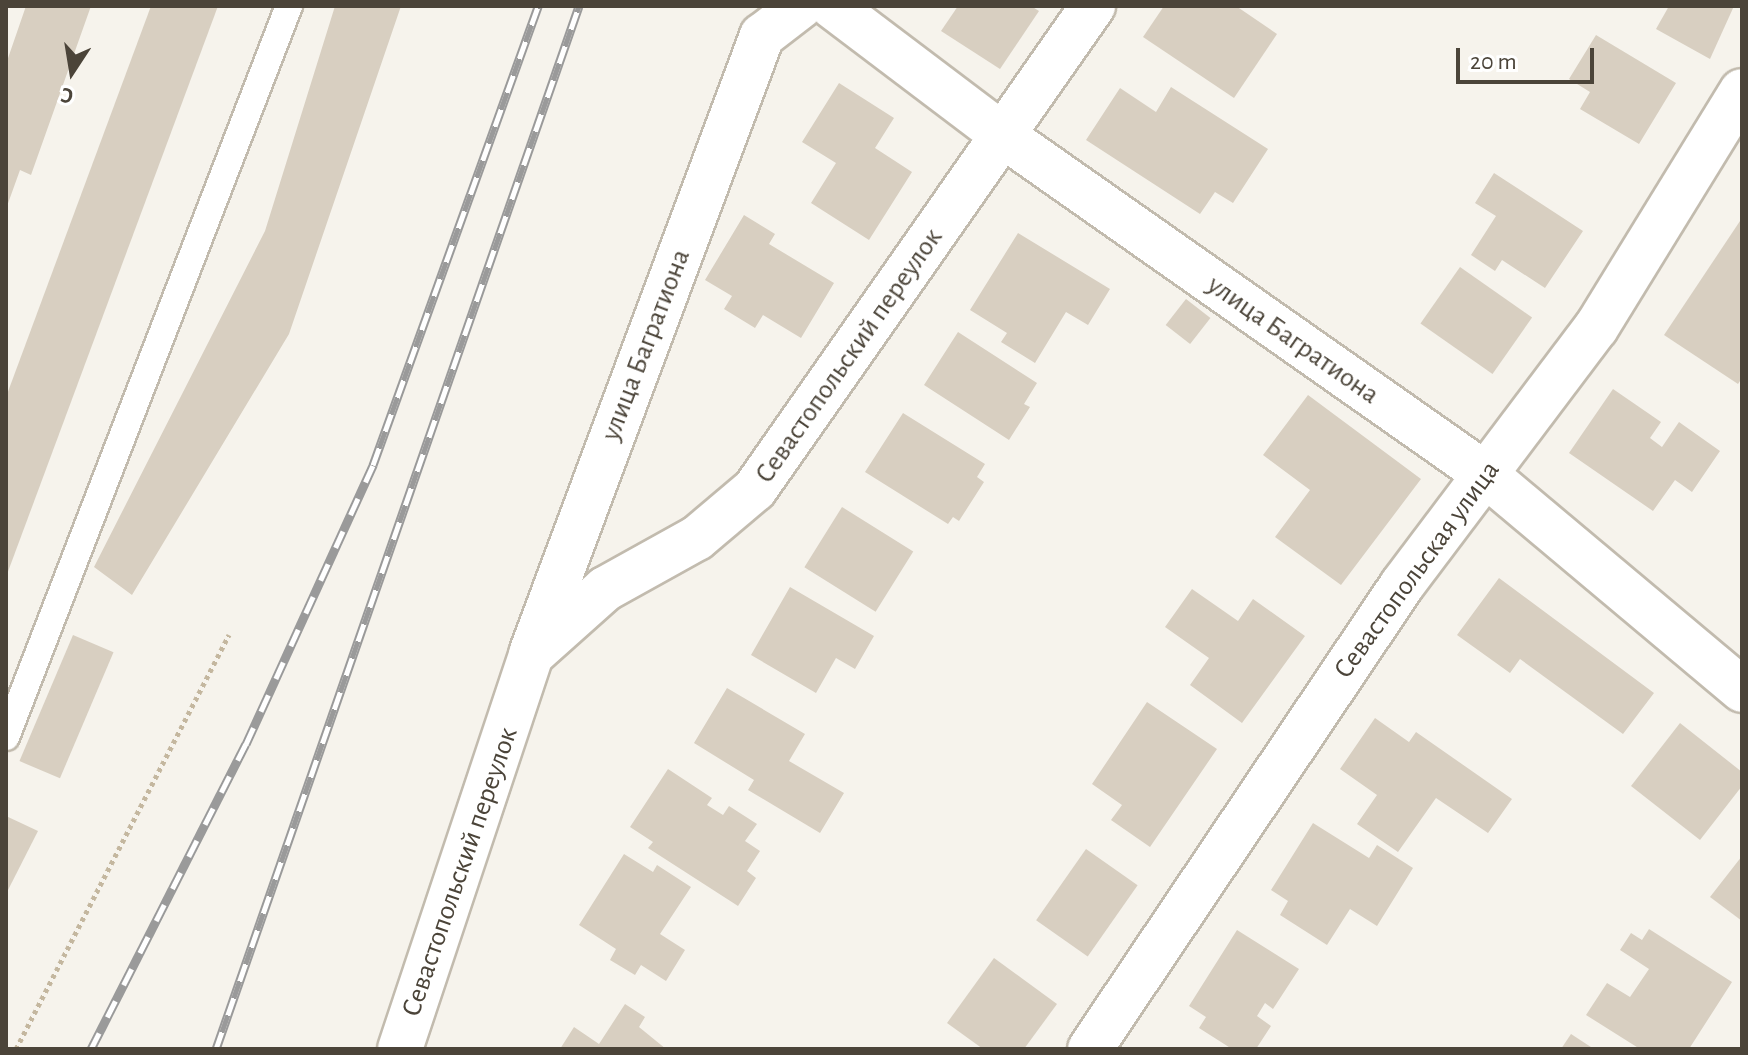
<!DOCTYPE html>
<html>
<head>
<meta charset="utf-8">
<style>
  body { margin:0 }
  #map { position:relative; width:1748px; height:1055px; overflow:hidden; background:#f6f3ec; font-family:"Alegreya Sans",sans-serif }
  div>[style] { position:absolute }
  .building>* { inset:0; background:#d8cfc1; transform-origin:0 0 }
  .path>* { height:5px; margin-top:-2.5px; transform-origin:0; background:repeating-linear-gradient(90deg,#c4b79f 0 4px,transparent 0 8px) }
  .roads { filter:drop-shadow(2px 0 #c2bbae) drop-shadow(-2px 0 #c2bbae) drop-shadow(0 2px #c2bbae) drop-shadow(0 -2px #c2bbae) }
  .lane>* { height:26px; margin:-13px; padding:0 13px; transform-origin:13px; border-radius:13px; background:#fff }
  .street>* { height:44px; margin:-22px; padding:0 22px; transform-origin:22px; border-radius:22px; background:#fff }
  .rail>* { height:9px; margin-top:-4.5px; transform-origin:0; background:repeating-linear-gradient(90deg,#fff 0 18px,#9a9a9a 0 36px); box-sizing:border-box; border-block:2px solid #9a9a9a }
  span { translate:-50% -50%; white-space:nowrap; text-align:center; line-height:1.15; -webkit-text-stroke:6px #fff; paint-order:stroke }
  .street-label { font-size:28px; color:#4b4439 }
  .frame { position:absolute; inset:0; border:8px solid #4b4439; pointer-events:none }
  .north { position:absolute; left:32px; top:32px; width:80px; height:80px; -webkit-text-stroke:6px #fff; paint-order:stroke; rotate:192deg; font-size:22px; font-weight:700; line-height:32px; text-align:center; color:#4b4439 }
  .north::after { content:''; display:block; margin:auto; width:28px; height:36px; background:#4b4439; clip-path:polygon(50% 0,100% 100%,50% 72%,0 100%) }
  .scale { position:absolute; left:1456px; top:48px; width:138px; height:36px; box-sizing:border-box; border:4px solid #4b4439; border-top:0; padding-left:10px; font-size:24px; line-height:28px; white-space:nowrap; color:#4b4439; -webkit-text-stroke:6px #fff; paint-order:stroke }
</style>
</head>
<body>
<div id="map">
  <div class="building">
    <div style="clip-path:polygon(26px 6px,91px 6px,31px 175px,20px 170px,6px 209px,6px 64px)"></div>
    <div style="clip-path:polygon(151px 6px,218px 6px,6px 577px,6px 397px)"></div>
    <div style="clip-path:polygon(335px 6px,401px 6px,289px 334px,132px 595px,94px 567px,265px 231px)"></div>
    <div style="clip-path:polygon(958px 6px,1031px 6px,1039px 11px,1000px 69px,941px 31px)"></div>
    <div style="clip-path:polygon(1164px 6px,1236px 6px,1277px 34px,1234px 98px,1143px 37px)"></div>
    <div style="clip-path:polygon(1669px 6px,1734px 6px,1710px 59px,1656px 29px)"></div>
    <div style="clip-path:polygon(1596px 35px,1676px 83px,1639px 144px,1580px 109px,1590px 92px,1569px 79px)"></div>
    <div style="clip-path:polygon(839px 83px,894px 118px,875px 148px,912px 172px,869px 240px,811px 203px,836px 163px,802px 142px)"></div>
    <div style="clip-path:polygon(1171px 87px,1268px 149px,1233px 203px,1215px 192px,1200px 214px,1086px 140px,1120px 88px,1156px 112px)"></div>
    <div style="clip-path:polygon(1494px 173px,1583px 231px,1545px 288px,1502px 260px,1495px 271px,1471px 255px,1496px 216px,1475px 203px)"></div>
    <div style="clip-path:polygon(744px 215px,775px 234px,769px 244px,834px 283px,801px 338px,763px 315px,755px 328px,724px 309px,732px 296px,705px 280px)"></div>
    <div style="clip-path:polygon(1742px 218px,1742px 378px,1738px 384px,1664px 335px)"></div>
    <div style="clip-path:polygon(1018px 233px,1110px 289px,1088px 325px,1066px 312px,1035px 363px,1001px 342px,1007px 333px,970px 310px)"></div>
    <div style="left:1460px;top:267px;width:88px;height:69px;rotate:35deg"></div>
    <div style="left:1186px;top:299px;width:31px;height:33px;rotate:38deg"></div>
    <div style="clip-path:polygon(958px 332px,1037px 383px,1024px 404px,1030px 407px,1009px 440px,924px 385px)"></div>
    <div style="clip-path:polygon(1613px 389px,1661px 422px,1650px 438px,1662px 447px,1679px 422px,1720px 451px,1692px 492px,1675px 480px,1653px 511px,1569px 453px)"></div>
    <div style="clip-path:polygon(1308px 395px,1421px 479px,1341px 585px,1275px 537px,1310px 490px,1263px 455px)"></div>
    <div style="clip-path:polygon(903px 413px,985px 464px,977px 477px,984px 482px,959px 521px,953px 517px,948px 524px,865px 472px)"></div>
    <div style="left:842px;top:507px;width:84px;height:71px;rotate:32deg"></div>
    <div style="clip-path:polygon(1499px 578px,1654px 693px,1623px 734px,1520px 659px,1510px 673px,1457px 635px)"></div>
    <div style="clip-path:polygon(790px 587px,874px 636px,855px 669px,836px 658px,816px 693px,751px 655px)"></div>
    <div style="clip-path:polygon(1192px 589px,1238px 621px,1253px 599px,1305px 636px,1242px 723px,1190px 685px,1209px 658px,1165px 627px)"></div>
    <div style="left:73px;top:635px;width:44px;height:137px;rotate:23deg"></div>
    <div style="clip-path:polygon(727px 688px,805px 734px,789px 761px,844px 793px,820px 833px,748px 790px,754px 780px,694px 743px)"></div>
    <div style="clip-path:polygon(1147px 702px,1217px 749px,1150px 847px,1111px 820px,1122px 805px,1092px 784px)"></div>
    <div style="clip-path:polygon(1375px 718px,1409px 742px,1416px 732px,1512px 799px,1488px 833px,1436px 798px,1398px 852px,1357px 824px,1377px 795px,1340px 769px)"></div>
    <div style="clip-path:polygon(1680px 723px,1742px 772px,1742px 786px,1700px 840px,1631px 786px)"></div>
    <div style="clip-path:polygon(668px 769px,712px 798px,707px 805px,723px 815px,729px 806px,757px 824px,745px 841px,760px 851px,747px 871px,756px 878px,738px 906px,648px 848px,653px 842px,630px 827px)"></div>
    <div style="clip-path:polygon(6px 816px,38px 831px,6px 894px)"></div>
    <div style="clip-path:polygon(1313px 823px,1369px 858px,1377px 845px,1413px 868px,1377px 926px,1350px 909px,1327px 945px,1280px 915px,1288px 901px,1271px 890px)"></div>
    <div style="left:1086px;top:849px;width:63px;height:87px;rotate:35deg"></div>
    <div style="clip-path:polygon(624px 854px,653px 872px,657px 865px,691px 887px,660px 934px,685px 950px,666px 981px,641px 965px,635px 975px,610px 960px,616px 949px,579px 925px)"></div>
    <div style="clip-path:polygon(1742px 856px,1742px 921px,1710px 897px)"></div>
    <div style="clip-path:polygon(1649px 929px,1732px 982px,1689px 1049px,1640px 1049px,1586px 1015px,1607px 983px,1630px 997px,1649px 969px,1620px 950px,1631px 933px,1642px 940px)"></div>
    <div style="clip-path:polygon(1237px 930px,1299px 969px,1273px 1009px,1265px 1003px,1257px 1016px,1271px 1026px,1256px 1049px,1232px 1049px,1199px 1028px,1206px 1017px,1189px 1006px)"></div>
    <div style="clip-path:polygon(994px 958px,1057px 1004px,1024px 1049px,983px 1049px,947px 1023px)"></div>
    <div style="clip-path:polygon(625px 1004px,645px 1017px,639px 1027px,666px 1049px,560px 1049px,574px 1027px,599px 1044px)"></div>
    <div style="clip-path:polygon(1571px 1034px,1594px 1049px,1561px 1049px)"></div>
  </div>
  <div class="path">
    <div style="left:16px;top:1049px;width:466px;rotate:-62.8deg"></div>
  </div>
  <div class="roads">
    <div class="lane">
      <div style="left:6px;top:737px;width:784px;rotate:-68.84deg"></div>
    </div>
    <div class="street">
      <div style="left:832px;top:6px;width:217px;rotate:37.1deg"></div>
      <div style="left:1005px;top:137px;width:586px;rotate:35.07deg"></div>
      <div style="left:1485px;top:474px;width:336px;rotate:40deg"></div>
      <div style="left:532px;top:651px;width:657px;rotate:-69.5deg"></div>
      <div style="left:762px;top:36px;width:49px;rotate:-37.6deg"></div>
      <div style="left:400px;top:1049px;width:415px;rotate:-71.6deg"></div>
      <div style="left:531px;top:655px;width:99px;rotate:-41.7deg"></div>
      <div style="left:605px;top:589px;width:105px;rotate:-29deg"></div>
      <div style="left:697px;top:538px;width:76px;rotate:-40.2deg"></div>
      <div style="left:755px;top:489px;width:590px;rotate:-55.02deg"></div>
      <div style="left:1090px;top:1049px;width:559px;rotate:-56.08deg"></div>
      <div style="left:1402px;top:585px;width:322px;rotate:-53deg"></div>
      <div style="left:1596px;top:328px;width:278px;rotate:-58.4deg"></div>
    </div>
  </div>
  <div class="rail">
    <div style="left:91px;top:1049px;width:342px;rotate:-63.1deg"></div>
    <div style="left:246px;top:744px;width:307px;rotate:-65.5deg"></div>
    <div style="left:373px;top:465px;width:488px;rotate:-70.2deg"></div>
    <div style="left:216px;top:1049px;width:1104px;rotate:-70.81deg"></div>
  </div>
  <div class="street-label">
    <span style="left:1293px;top:340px;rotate:35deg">улица Багратиона</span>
    <span style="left:646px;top:345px;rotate:-69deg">улица Багратиона</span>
    <span style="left:849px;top:356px;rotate:-55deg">Севастопольский переулок</span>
    <span style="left:1417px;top:570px;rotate:-54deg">Севастопольская улица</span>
    <span style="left:460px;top:872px;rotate:-71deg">Севастопольский переулок</span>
  </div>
  <div class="frame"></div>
  <div class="north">С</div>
  <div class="scale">20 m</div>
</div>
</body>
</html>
